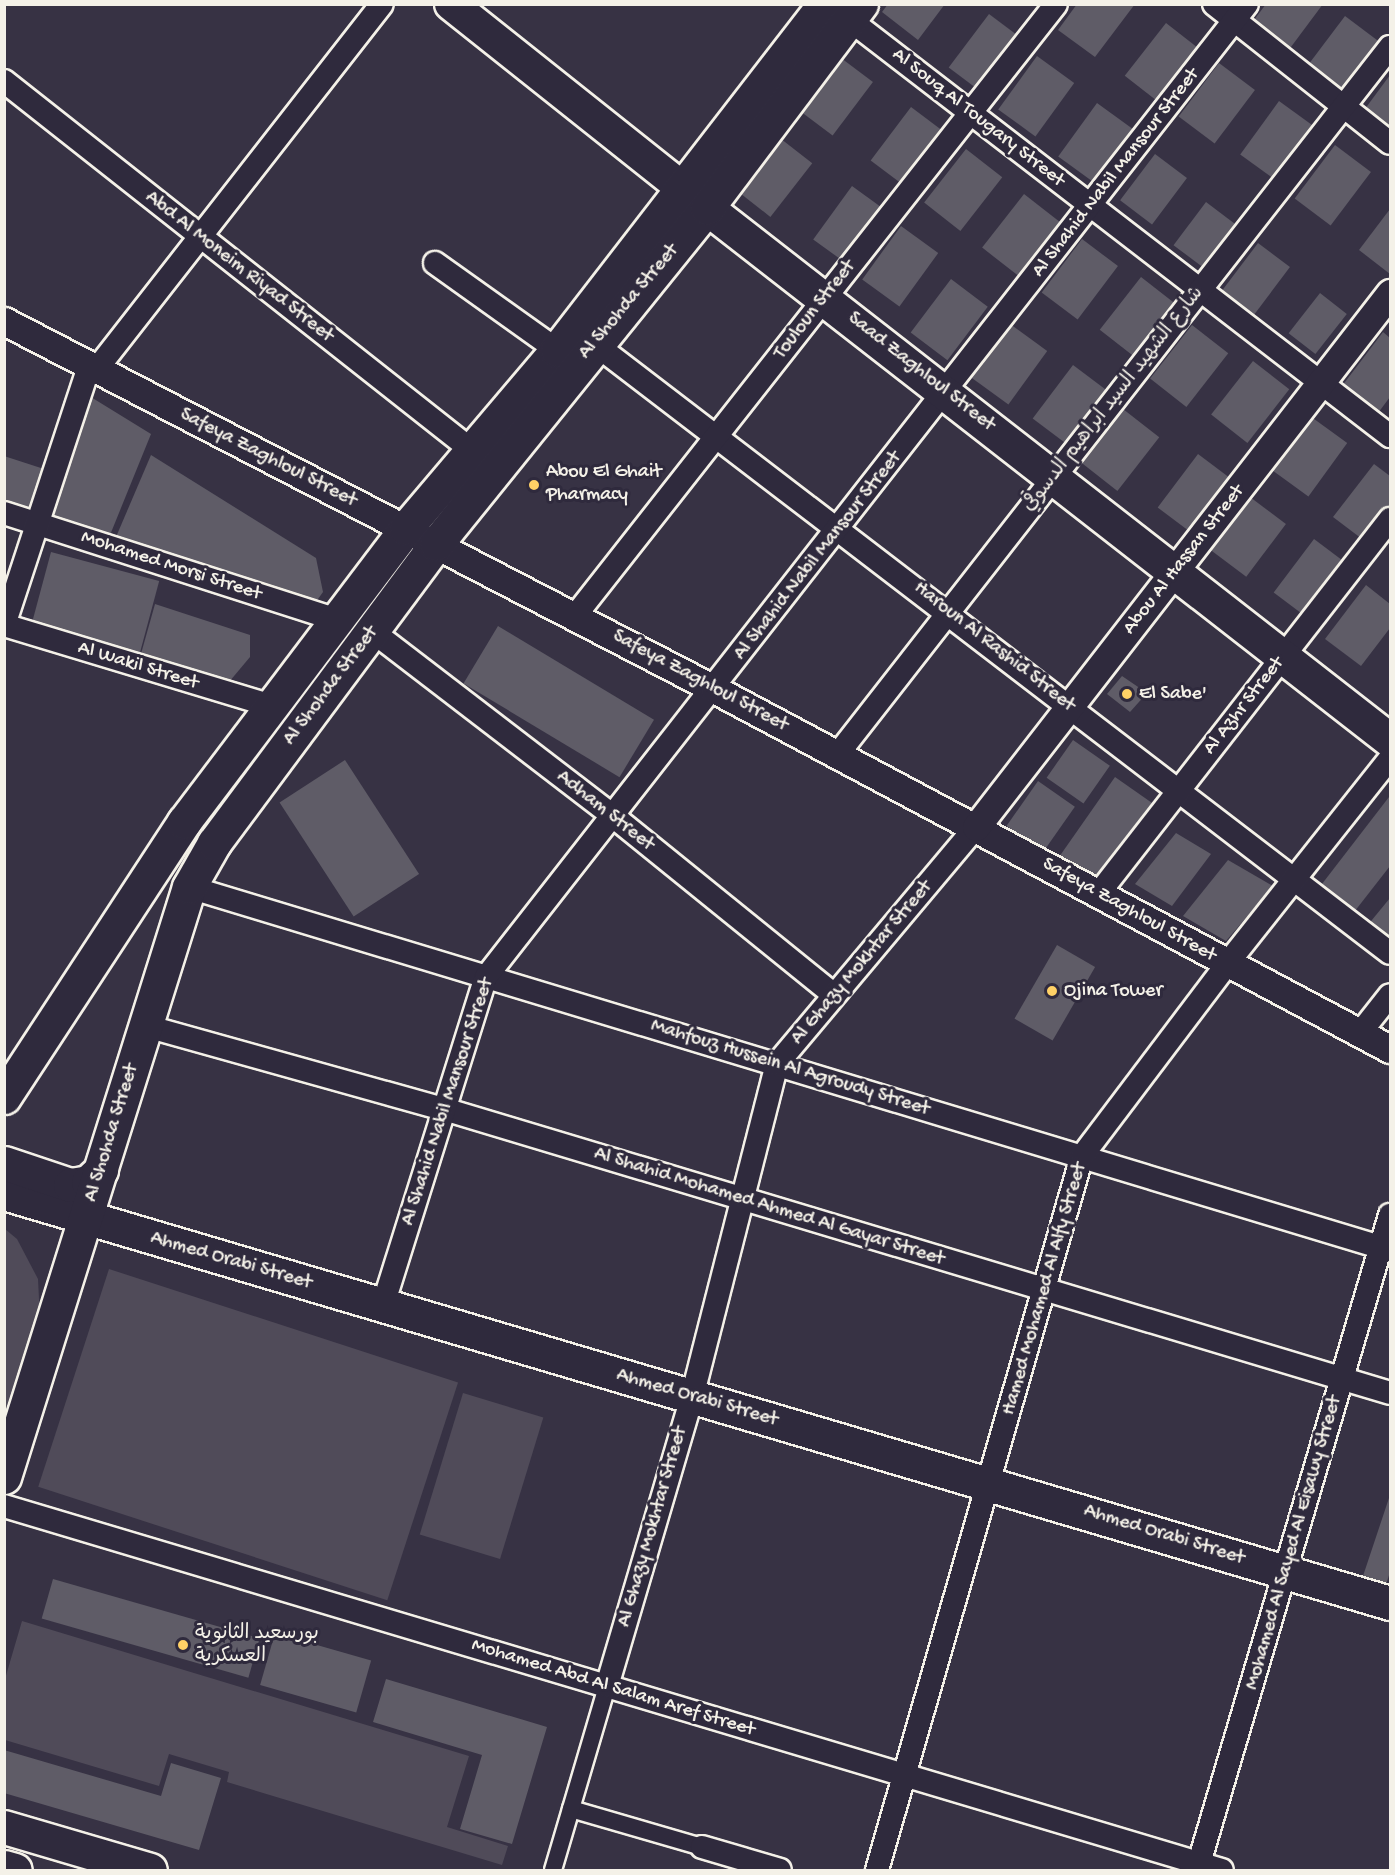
<!DOCTYPE html>
<html>
<head>
<meta charset="utf-8">
<style>
  body { margin:0 }
  #map { position:relative; width:1395px; height:1875px; overflow:hidden; background:#373244; font-family:"Gochi Hand","Playpen Sans Arabic",sans-serif }
  div>[style] { position:absolute }
  .green>* { inset:0; background:#504b59; transform-origin:0 0 }
  .building>* { inset:0; background:#5f5c67; transform-origin:0 0 }
  .roads { filter:drop-shadow(2px 0 #f4f1e8) drop-shadow(-2px 0 #f4f1e8) drop-shadow(0 2px #f4f1e8) drop-shadow(0 -2px #f4f1e8) }
  .pedestrian>* { height:16px; margin:-8px; padding:0 8px; transform-origin:8px; border-radius:8px; background:#2f2a3d }
  .minor>* { height:22px; margin:-11px; padding:0 11px; transform-origin:11px; border-radius:11px; background:#2f2a3d }
  .tertiary>* { height:27px; margin:-13.5px; padding:0 13.5px; transform-origin:13.5px; border-radius:13.5px; background:#2f2a3d }
  .secondary>* { height:32px; margin:-16px; padding:0 16px; transform-origin:16px; border-radius:16px; background:#2f2a3d }
  .primary>* { height:33px; margin:-16.5px; padding:0 16.5px; transform-origin:16.5px; border-radius:16.5px; background:#2f2a3d }
  .trunk>* { height:33px; margin:-16.5px; padding:0 16.5px; transform-origin:16.5px; border-radius:16.5px; background:#2f2a3d }
  .dots>* { width:16px; height:16px; translate:-50% -50%; box-sizing:border-box; border:3px solid #2f2a3d; border-radius:50% }
  span { translate:-50% -50%; white-space:nowrap; text-align:center; line-height:1.15; -webkit-text-stroke:6px #2f2a3d; paint-order:stroke }
  .street-label { font-size:20px; color:#f4f1e8 }
  .poi-label { font-size:20px; color:#f4f1e8 }
  .left { translate:0 -50%; text-align:left }
  .frame { position:absolute; inset:0; border:6px solid #f4f1e8; pointer-events:none }
</style>
</head>
<body>
<div id="map">
  <div class="green">
    <div style="clip-path:polygon(5px 1229px,17px 1239px,38px 1279px,40px 1319px,5px 1436px)"></div>
    <div style="left:109px;top:1269px;width:367px;height:229px;rotate:18deg"></div>
    <div style="left:463px;top:1393px;width:84px;height:148px;rotate:17deg"></div>
    <div style="clip-path:polygon(22px 1621px,469px 1756px,447px 1827px,508px 1846px,502px 1865px,227px 1782px,229px 1772px,169px 1754px,159px 1786px,5px 1740px,5px 1679px)"></div>
  </div>
  <div class="building">
    <div style="clip-path:polygon(888px 4px,945px 4px,918px 40px,882px 12px)"></div>
    <div style="clip-path:polygon(1077px 4px,1135px 4px,1095px 57px,1058px 30px)"></div>
    <div style="clip-path:polygon(1266px 4px,1323px 4px,1285px 55px,1248px 28px)"></div>
    <div style="left:989px;top:14px;width:45px;height:67px;rotate:37deg"></div>
    <div style="left:1345px;top:16px;width:45px;height:67px;rotate:37deg"></div>
    <div style="left:1166px;top:23px;width:46px;height:67px;rotate:38deg"></div>
    <div style="left:837px;top:55px;width:45px;height:67px;rotate:37deg"></div>
    <div style="left:1037px;top:56px;width:46px;height:66px;rotate:36deg"></div>
    <div style="left:1219px;top:63px;width:45px;height:67px;rotate:37deg"></div>
    <div style="clip-path:polygon(1390px 75px,1390px 141px,1359px 117px)"></div>
    <div style="left:1279px;top:101px;width:46px;height:66px;rotate:36deg"></div>
    <div style="left:1097px;top:103px;width:46px;height:66px;rotate:36deg"></div>
    <div style="left:911px;top:107px;width:45px;height:67px;rotate:37deg"></div>
    <div style="left:776px;top:135px;width:46px;height:68px;rotate:38deg"></div>
    <div style="left:1335px;top:145px;width:45px;height:67px;rotate:37deg"></div>
    <div style="left:966px;top:149px;width:46px;height:68px;rotate:38deg"></div>
    <div style="left:1155px;top:154px;width:40px;height:58px;rotate:37deg"></div>
    <div style="left:852px;top:186px;width:46px;height:66px;rotate:36deg"></div>
    <div style="left:1024px;top:194px;width:46px;height:68px;rotate:38deg"></div>
    <div style="left:1206px;top:202px;width:36px;height:54px;rotate:37deg"></div>
    <div style="clip-path:polygon(1390px 209px,1390px 274px,1359px 250px)"></div>
    <div style="left:901px;top:226px;width:46px;height:66px;rotate:36deg"></div>
    <div style="left:1082px;top:239px;width:45px;height:67px;rotate:37deg"></div>
    <div style="left:1258px;top:243px;width:40px;height:59px;rotate:37deg"></div>
    <div style="left:1141px;top:277px;width:46px;height:67px;rotate:38deg"></div>
    <div style="left:951px;top:279px;width:46px;height:67px;rotate:37deg"></div>
    <div style="left:1320px;top:293px;width:34px;height:51px;rotate:38deg"></div>
    <div style="left:1010px;top:324px;width:46px;height:66px;rotate:36deg"></div>
    <div style="left:1192px;top:325px;width:46px;height:68px;rotate:38deg"></div>
    <div style="clip-path:polygon(1383px 332px,1390px 338px,1390px 397px,1378px 413px,1342px 386px)"></div>
    <div style="left:1253px;top:361px;width:46px;height:68px;rotate:38deg"></div>
    <div style="left:1073px;top:365px;width:45px;height:67px;rotate:37deg"></div>
    <div style="clip-path:polygon(86px 394px,151px 434px,108px 540px,44px 520px)"></div>
    <div style="left:1123px;top:409px;width:46px;height:68px;rotate:38deg"></div>
    <div style="left:1310px;top:416px;width:46px;height:66px;rotate:36deg"></div>
    <div style="left:1198px;top:454px;width:45px;height:67px;rotate:37deg"></div>
    <div style="clip-path:polygon(151px 455px,316px 558px,323px 592px,313px 606px,113px 544px)"></div>
    <div style="clip-path:polygon(4px 456px,44px 469px,30px 514px,4px 505px)"></div>
    <div style="clip-path:polygon(1374px 464px,1390px 476px,1390px 517px,1370px 545px,1333px 517px)"></div>
    <div style="left:1250px;top:497px;width:45px;height:66px;rotate:37deg"></div>
    <div style="left:1314px;top:539px;width:45px;height:67px;rotate:37deg"></div>
    <div style="left:51px;top:552px;width:112px;height:78px;rotate:15deg"></div>
    <div style="clip-path:polygon(1366px 585px,1390px 604px,1390px 628px,1361px 666px,1325px 639px)"></div>
    <div style="clip-path:polygon(155px 604px,250px 635px,250px 657px,224px 688px,139px 661px)"></div>
    <div style="left:498px;top:626px;width:182px;height:67px;rotate:31deg"></div>
    <div style="clip-path:polygon(1122px 676px,1147px 693px,1130px 712px,1107px 694px)"></div>
    <div style="left:1073px;top:740px;width:45px;height:46px;rotate:35deg"></div>
    <div style="left:345px;top:760px;width:136px;height:78px;rotate:57deg"></div>
    <div style="left:1115px;top:777px;width:51px;height:96px;rotate:35deg"></div>
    <div style="left:1038px;top:781px;width:45px;height:55px;rotate:35deg"></div>
    <div style="clip-path:polygon(1389px 797px,1390px 866px,1351px 916px,1315px 893px)"></div>
    <div style="clip-path:polygon(1176px 833px,1211px 854px,1172px 906px,1135px 884px)"></div>
    <div style="clip-path:polygon(1228px 860px,1273px 886px,1226px 941px,1183px 916px)"></div>
    <div style="clip-path:polygon(1390px 898px,1390px 943px,1367px 926px)"></div>
    <div style="left:1057px;top:945px;width:44px;height:85px;rotate:30deg"></div>
    <div style="clip-path:polygon(1390px 1495px,1390px 1572px,1385px 1588px,1359px 1588px)"></div>
    <div style="left:53px;top:1579px;width:215px;height:41px;rotate:16deg"></div>
    <div style="left:275px;top:1633px;width:100px;height:54px;rotate:16deg"></div>
    <div style="clip-path:polygon(386px 1679px,547px 1727px,512px 1844px,460px 1829px,482px 1755px,373px 1722px)"></div>
    <div style="clip-path:polygon(4px 1750px,161px 1796px,171px 1763px,221px 1778px,199px 1850px,4px 1793px)"></div>
  </div>
  <div class="roads">
    <div class="pedestrian">
      <div style="left:571px;top:1809px;width:136px;rotate:16.2deg"></div>
      <div style="left:553px;top:1870px;width:192px;rotate:-73.6deg"></div>
    </div>
    <div class="minor">
      <div style="left:1214px;top:4px;width:224px;rotate:38.3deg"></div>
      <div style="left:850px;top:20px;width:682px;rotate:37.61deg"></div>
      <div style="left:4px;top:81px;width:599px;rotate:38.29deg"></div>
      <div style="left:435px;top:263px;width:150px;rotate:35.5deg"></div>
      <div style="left:595px;top:344px;width:1001px;rotate:37.45deg"></div>
      <div style="left:96px;top:370px;width:464px;rotate:-52deg"></div>
      <div style="left:4px;top:513px;width:351px;rotate:17.8deg"></div>
      <div style="left:575px;top:616px;width:778px;rotate:-51.83deg"></div>
      <div style="left:4px;top:625px;width:280px;rotate:16.8deg"></div>
      <div style="left:4px;top:625px;width:273px;rotate:-71.8deg"></div>
      <div style="left:372px;top:631px;width:304px;rotate:37.5deg"></div>
      <div style="left:613px;top:816px;width:284px;rotate:39deg"></div>
      <div style="left:838px;top:754px;width:897px;rotate:-52.02deg"></div>
      <div style="left:189px;top:887px;width:1255px;rotate:16.82deg"></div>
      <div style="left:1099px;top:893px;width:474px;rotate:-52.1deg"></div>
      <div style="left:146px;top:1026px;width:309px;rotate:15.6deg"></div>
      <div style="left:444px;top:1109px;width:988px;rotate:16.71deg"></div>
      <div style="left:1360px;top:1033px;width:48px;rotate:-51.7deg"></div>
      <div style="left:383px;top:1305px;width:344px;rotate:-72.6deg"></div>
      <div style="left:486px;top:977px;width:1235px;rotate:-51.97deg"></div>
      <div style="left:4px;top:1506px;width:1271px;rotate:16.64deg"></div>
      <div style="left:607px;top:1686px;width:301px;rotate:-73.6deg"></div>
      <div style="left:692px;top:1397px;width:344px;rotate:-75.7deg"></div>
      <div style="left:777px;top:1064px;width:309px;rotate:-50deg"></div>
      <div style="left:702px;top:1847px;width:81px;rotate:16.4deg"></div>
      <div style="left:877px;top:1870px;width:743px;rotate:-73.98deg"></div>
      <div style="left:1082px;top:1156px;width:241px;rotate:-52.9deg"></div>
      <div style="left:1227px;top:964px;width:263px;rotate:-51.6deg"></div>
      <div style="left:1197px;top:1870px;width:683px;rotate:-73.58deg"></div>
    </div>
    <div class="tertiary">
      <div style="left:4px;top:321px;width:800px;rotate:27.4deg"></div>
      <div style="left:714px;top:689px;width:766px;rotate:28.04deg"></div>
      <div style="left:976px;top:827px;width:676px;rotate:-52.21deg"></div>
    </div>
    <div class="secondary">
      <div style="left:451px;top:4px;width:320px;rotate:38.5deg"></div>
    </div>
    <div class="primary">
      <div style="left:707px;top:208px;width:866px;rotate:37.92deg"></div>
      <div style="left:4px;top:1193px;width:1445px;rotate:16.48deg"></div>
      <div style="left:4px;top:1827px;width:152px;rotate:16.4deg"></div>
      <div style="left:4px;top:1867px;width:11px;rotate:15deg"></div>
    </div>
    <div class="trunk">
      <div style="left:4px;top:1097px;width:329px;rotate:-56.8deg"></div>
      <div style="left:184px;top:822px;width:368px;rotate:-52.9deg"></div>
      <div style="left:406px;top:528px;width:233px;rotate:-49.7deg"></div>
      <div style="left:557px;top:350px;width:437px;rotate:-52.3deg"></div>
      <div style="left:4px;top:1163px;width:70px;rotate:18.4deg"></div>
      <div style="left:70px;top:1185px;width:18px;rotate:-9deg"></div>
      <div style="left:88px;top:1182px;width:18px;rotate:-43deg"></div>
      <div style="left:4px;top:1477px;width:618px;rotate:-72.59deg"></div>
      <div style="left:189px;top:887px;width:51px;rotate:-60.4deg"></div>
      <div style="left:214px;top:843px;width:372px;rotate:-53.4deg"></div>
      <div style="left:436px;top:544px;width:432px;rotate:-51.1deg"></div>
      <div style="left:707px;top:208px;width:256px;rotate:-53deg"></div>
    </div>
  </div>
  <div class="dots">
    <div style="left:534px;top:485px;background:#ffd166"></div>
    <div style="left:1127px;top:694px;background:#ffd166"></div>
    <div style="left:1052px;top:991px;background:#ffd166"></div>
    <div style="left:183px;top:1645px;background:#ffd166"></div>
  </div>
  <div class="street-label">
    <span style="left:978px;top:118px;rotate:38deg">Al Souq Al Tougary Street</span>
    <span style="left:1116px;top:173px;rotate:-52deg">Al Shahid Nabil Mansour Street</span>
    <span style="left:239px;top:267px;rotate:38deg">Abd Al Moneim Riyad Street</span>
    <span style="left:629px;top:302px;rotate:-50deg">Al Shohda Street</span>
    <span style="left:815px;top:310px;rotate:-52deg">Touloun Street</span>
    <span style="left:921px;top:372px;rotate:38deg">Saad Zaghloul Street</span>
    <span style="left:1114px;top:400px;rotate:-52deg">شارع الشهيد السيد ابراهيم الدسوقي</span>
    <span style="left:268px;top:458px;rotate:27deg">Safeya Zaghloul Street</span>
    <span style="left:818px;top:556px;rotate:-52deg">Al Shahid Nabil Mansour Street</span>
    <span style="left:1184px;top:560px;rotate:-52deg">Abou Al Hassan Street</span>
    <span style="left:171px;top:566px;rotate:18deg">Mohamed Morsi Street</span>
    <span style="left:994px;top:647px;rotate:38deg">Haroun Al Rashid Street</span>
    <span style="left:138px;top:666px;rotate:17deg">Al Wakil Street</span>
    <span style="left:700px;top:681px;rotate:28deg">Safeya Zaghloul Street</span>
    <span style="left:331px;top:686px;rotate:-53deg">Al Shohda Street</span>
    <span style="left:1244px;top:706px;rotate:-52deg">Al Azhr Street</span>
    <span style="left:605px;top:811px;rotate:38deg">Adham Street</span>
    <span style="left:1129px;top:910px;rotate:29deg">Safeya Zaghloul Street</span>
    <span style="left:862px;top:963px;rotate:-50deg">Al Ghazy Mokhtar Street</span>
    <span style="left:790px;top:1068px;rotate:17deg">Mahfouz Hussein Al Agroudy Street</span>
    <span style="left:448px;top:1102px;rotate:-72deg">Al Shahid Nabil Mansour Street</span>
    <span style="left:112px;top:1133px;rotate:-73deg">Al Shohda Street</span>
    <span style="left:769px;top:1207px;rotate:17deg">Al Shahid Mohamed Ahmed Al Gayar Street</span>
    <span style="left:231px;top:1261px;rotate:16deg">Ahmed Orabi Street</span>
    <span style="left:1045px;top:1289px;rotate:-74deg">Hamed Mohamed Al Alfy Street</span>
    <span style="left:697px;top:1398px;rotate:16deg">Ahmed Orabi Street</span>
    <span style="left:653px;top:1527px;rotate:-74deg">Al Ghazy Mokhtar Street</span>
    <span style="left:1164px;top:1535px;rotate:17deg">Ahmed Orabi Street</span>
    <span style="left:1294px;top:1543px;rotate:-74deg">Mohamed Al Sayed Al Eisawy Street</span>
    <span style="left:613px;top:1688px;rotate:17deg">Mohamed Abd Al Salam Aref Street</span>
  </div>
  <div class="poi-label">
    <span class="left" style="left:546px;top:484px">Abou El Ghait<br>Pharmacy</span>
    <span class="left" style="left:1139px;top:694px">El Sabe'</span>
    <span class="left" style="left:1064px;top:991px">Ojina Tower</span>
    <span class="left" style="left:195px;top:1646px">بورسعيد الثانوية<br>العسكرية</span>
  </div>
  <div class="frame"></div>
</div>
</body>
</html>
